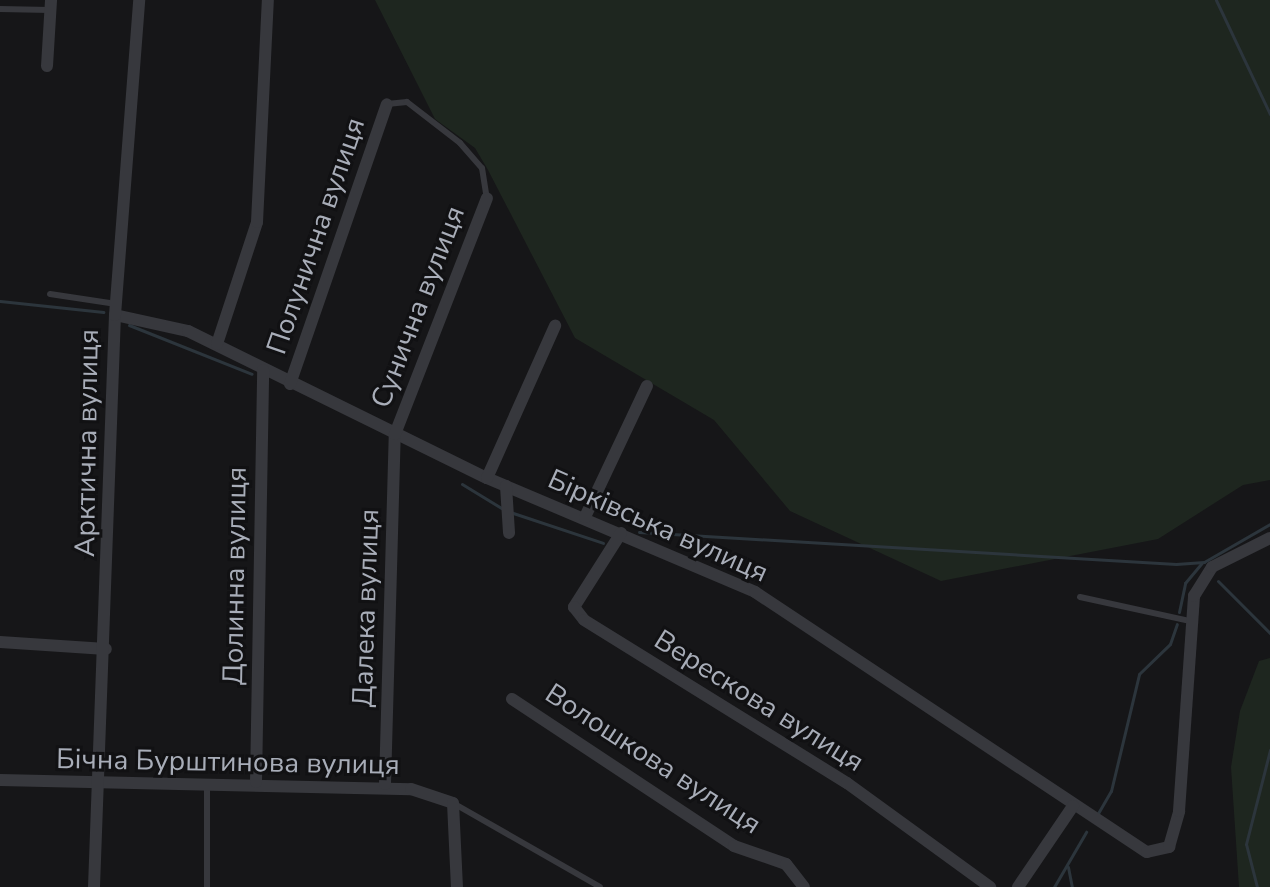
<!DOCTYPE html>
<html>
<head>
<meta charset="utf-8">
<style>
  body { margin:0 }
  #map { position:relative; width:1270px; height:887px; overflow:hidden; background:#161618; font-family:"Nunito Sans",sans-serif }
  div>[style] { position:absolute }
  .green>* { inset:0; background:#1e261f }
  .stream>* { height:3px; margin:-1.5px; padding:0 1.5px; transform-origin:1.5px; border-radius:1.5px; background:#2c353c }
  .lane>* { height:6px; margin:-3px; padding:0 3px; transform-origin:3px; border-radius:3px; background:#37383d }
  .street>* { height:12px; margin:-6px; padding:0 6px; transform-origin:6px; border-radius:6px; background:#37383d }
  span { translate:-50% -50%; white-space:nowrap; text-align:center; line-height:1.15; -webkit-text-stroke:6px #111113; paint-order:stroke }
  .street-label { font-size:28px; color:#a8adb8 }
</style>
</head>
<body>
<div id="map">
  <div class="green">
    <div style="clip-path:polygon(375px 0,1270px 0,1270px 480px,1243px 485px,1158px 539px,941px 581px,790px 511px,714px 420px,575px 338px,488px 170px,475px 148px,435px 119px)"></div>
    <div style="clip-path:polygon(1270px 658px,1270px 887px,1239px 887px,1231px 767px,1240px 711px,1259px 661px)"></div>
  </div>
  <div class="stream">
    <div style="left:1216px;top:0;width:126px;rotate:64.7deg"></div>
    <div style="left:0;top:301px;width:104px;rotate:6.1deg"></div>
    <div style="left:129px;top:325px;width:132px;rotate:21.7deg"></div>
    <div style="left:462px;top:484px;width:48px;rotate:31.4deg"></div>
    <div style="left:510px;top:512px;width:98px;rotate:18.4deg"></div>
    <div style="left:639px;top:532px;width:538px;rotate:3.41deg"></div>
    <div style="left:1176px;top:564px;width:28px;rotate:-4deg"></div>
    <div style="left:1204px;top:562px;width:76px;rotate:-29.9deg"></div>
    <div style="left:1218px;top:581px;width:74px;rotate:45deg"></div>
    <div style="left:1179px;top:612px;width:30px;rotate:-78deg"></div>
    <div style="left:1185px;top:583px;width:26px;rotate:-50deg"></div>
    <div style="left:1097px;top:815px;width:28px;rotate:-60deg"></div>
    <div style="left:1111px;top:791px;width:120px;rotate:-76.5deg"></div>
    <div style="left:1139px;top:674px;width:43px;rotate:-44.1deg"></div>
    <div style="left:1170px;top:644px;width:21px;rotate:-71deg"></div>
    <div style="left:1068px;top:867px;width:20px;rotate:79deg"></div>
    <div style="left:1054px;top:887px;width:64px;rotate:-59.8deg"></div>
    <div style="left:1257px;top:887px;width:44px;rotate:-104.3deg"></div>
    <div style="left:1246px;top:844px;width:97px;rotate:-75.7deg"></div>
  </div>
  <div class="lane">
    <div style="left:0;top:9px;width:50px;rotate:1.1deg"></div>
    <div style="left:387px;top:104px;width:20px;rotate:-6deg"></div>
    <div style="left:407px;top:102px;width:67px;rotate:37.7deg"></div>
    <div style="left:460px;top:143px;width:33px;rotate:49deg"></div>
    <div style="left:482px;top:168px;width:30px;rotate:81deg"></div>
    <div style="left:50px;top:294px;width:67px;rotate:8.6deg"></div>
    <div style="left:1080px;top:597px;width:113px;rotate:12.3deg"></div>
    <div style="left:207px;top:784px;width:103px;rotate:90deg"></div>
    <div style="left:453px;top:803px;width:169px;rotate:29.7deg"></div>
  </div>
  <div class="street">
    <div style="left:47px;top:66px;width:66px;rotate:-86.5deg"></div>
    <div style="left:115px;top:315px;width:75px;rotate:12.4deg"></div>
    <div style="left:188px;top:331px;width:333px;rotate:26.2deg"></div>
    <div style="left:487px;top:478px;width:291px;rotate:23deg"></div>
    <div style="left:755px;top:592px;width:470px;rotate:33.6deg"></div>
    <div style="left:1147px;top:852px;width:23px;rotate:-13deg"></div>
    <div style="left:1169px;top:847px;width:37px;rotate:-74deg"></div>
    <div style="left:1179px;top:811px;width:216px;rotate:-86deg"></div>
    <div style="left:1194px;top:596px;width:34px;rotate:-58deg"></div>
    <div style="left:1212px;top:567px;width:65px;rotate:-26.6deg"></div>
    <div style="left:217px;top:344px;width:128px;rotate:-71.8deg"></div>
    <div style="left:257px;top:222px;width:222px;rotate:-87.2deg"></div>
    <div style="left:290px;top:384px;width:296px;rotate:-70.9deg"></div>
    <div style="left:487px;top:478px;width:167px;rotate:-65.9deg"></div>
    <div style="left:506px;top:486px;width:47px;rotate:86.3deg"></div>
    <div style="left:585px;top:517px;width:145px;rotate:-64.7deg"></div>
    <div style="left:621px;top:533px;width:88px;rotate:122.4deg"></div>
    <div style="left:574px;top:607px;width:16px;rotate:52deg"></div>
    <div style="left:584px;top:620px;width:309px;rotate:31.8deg"></div>
    <div style="left:847px;top:783px;width:177px;rotate:36deg"></div>
    <div style="left:0;top:642px;width:106px;rotate:3.8deg"></div>
    <div style="left:512px;top:699px;width:266px;rotate:33.5deg"></div>
    <div style="left:734px;top:846px;width:55px;rotate:19.1deg"></div>
    <div style="left:786px;top:864px;width:29px;rotate:52deg"></div>
    <div style="left:0;top:780px;width:411px;rotate:1.3deg"></div>
    <div style="left:411px;top:789px;width:44px;rotate:18.4deg"></div>
    <div style="left:453px;top:803px;width:84px;rotate:87.3deg"></div>
    <div style="left:256px;top:782px;width:412px;rotate:-89deg"></div>
    <div style="left:385px;top:784px;width:350px;rotate:-88.4deg"></div>
    <div style="left:395px;top:434px;width:253px;rotate:-68.7deg"></div>
    <div style="left:94px;top:887px;width:572px;rotate:-87.9deg"></div>
    <div style="left:115px;top:315px;width:316px;rotate:-85.6deg"></div>
    <div style="left:1018px;top:887px;width:98px;rotate:-55.8deg"></div>
  </div>
  <div class="street-label">
    <span style="left:316px;top:236px;rotate:-71deg">Полунична вулиця</span>
    <span style="left:418px;top:307px;rotate:-69deg">Сунична вулиця</span>
    <span style="left:87px;top:443px;rotate:-89deg">Арктична вулиця</span>
    <span style="left:658px;top:526px;rotate:24deg">Бірківська вулиця</span>
    <span style="left:235px;top:576px;rotate:-89deg">Долинна вулиця</span>
    <span style="left:366px;top:608px;rotate:-88deg">Далека вулиця</span>
    <span style="left:759px;top:701px;rotate:32deg">Верескова вулиця</span>
    <span style="left:653px;top:759px;rotate:33deg">Волошкова вулиця</span>
    <span style="left:228px;top:762px;rotate:1deg">Бічна Бурштинова вулиця</span>
  </div>
</div>
</body>
</html>
